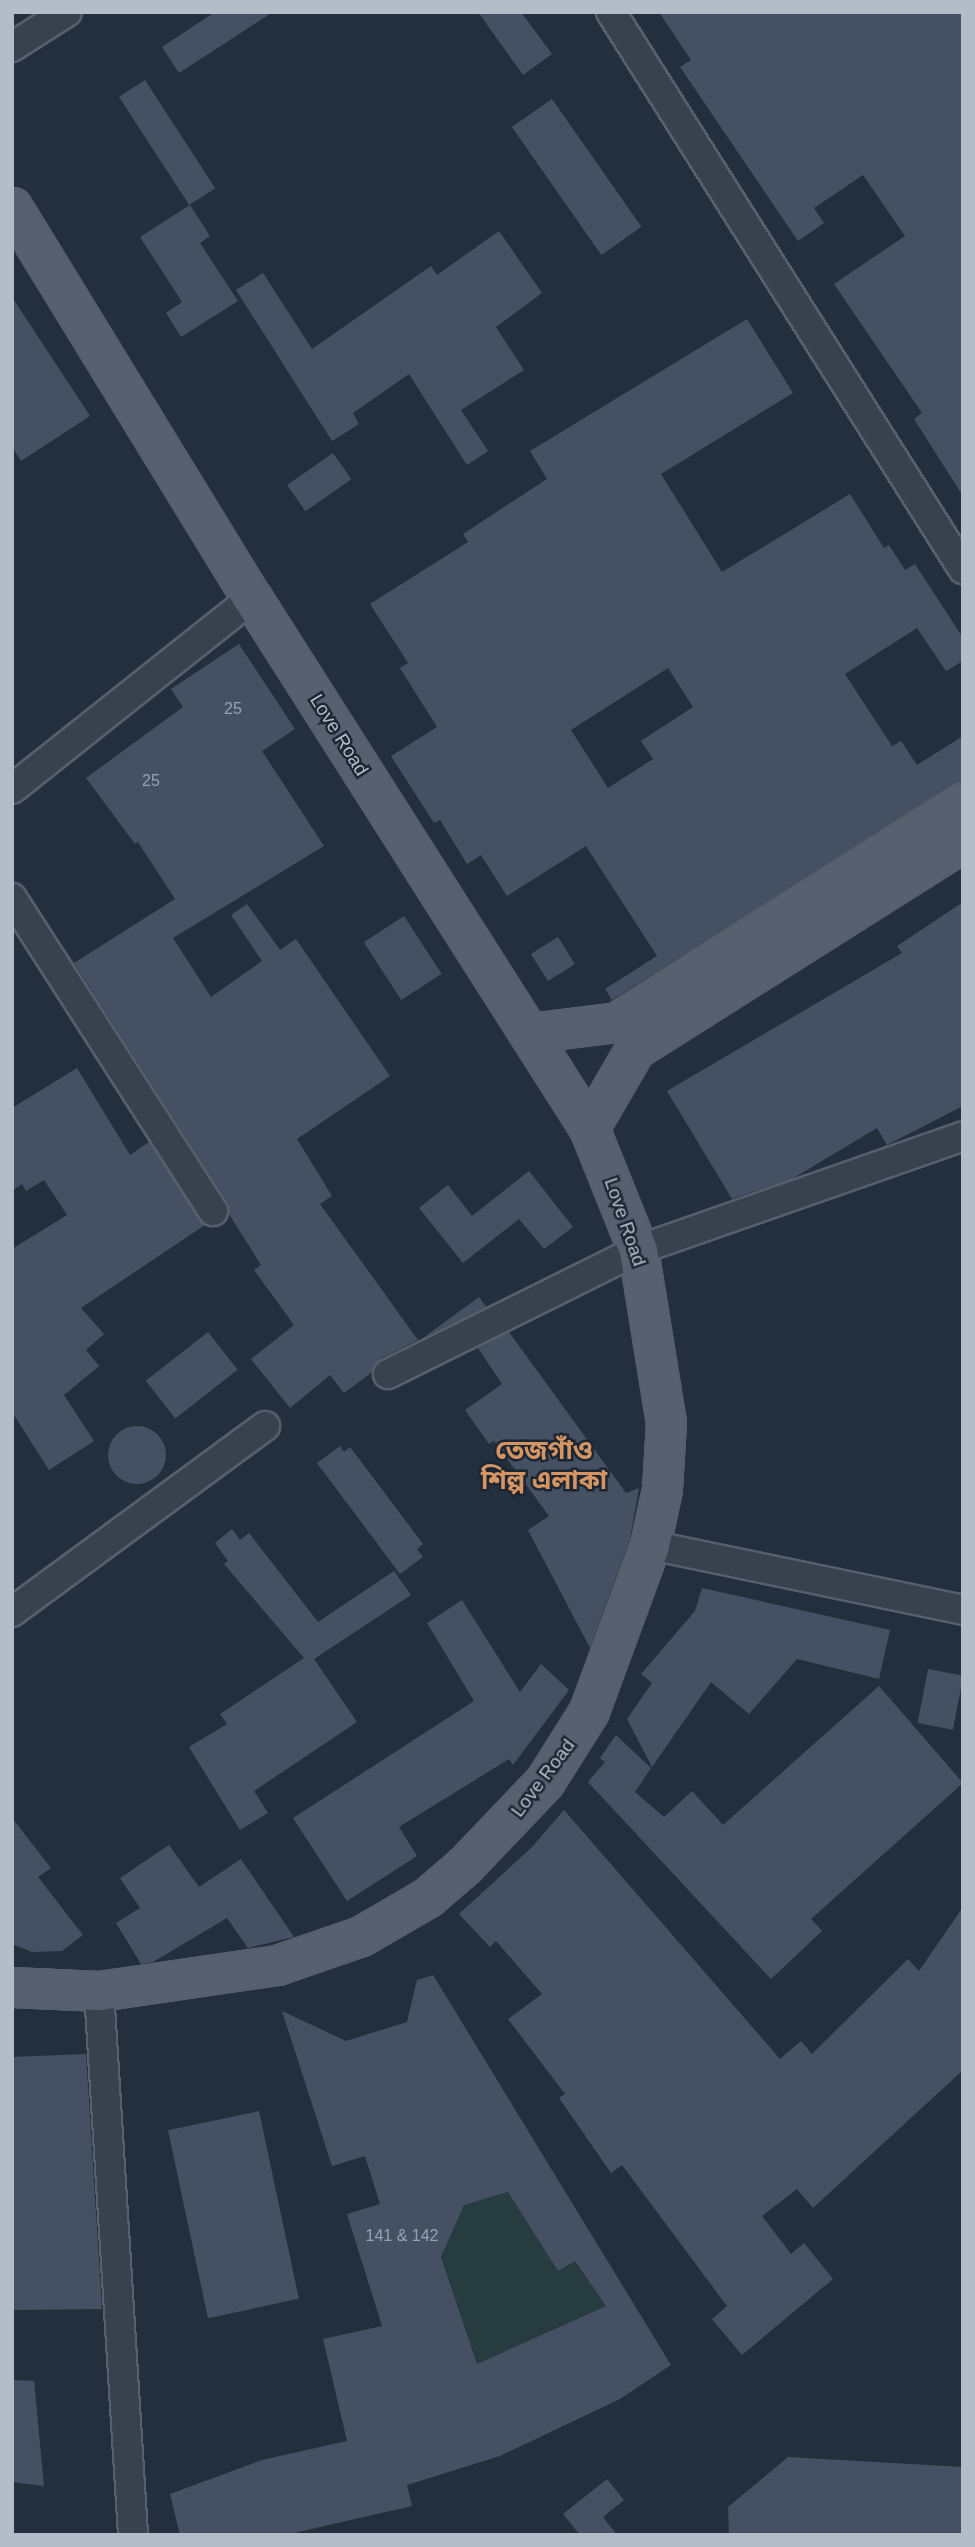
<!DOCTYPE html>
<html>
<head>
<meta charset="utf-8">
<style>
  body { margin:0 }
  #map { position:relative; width:975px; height:2547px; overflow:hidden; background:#242f3e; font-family:Arial,"Noto Sans Bengali",sans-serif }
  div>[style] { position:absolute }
  .green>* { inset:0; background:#263c3f }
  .building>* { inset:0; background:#455162; transform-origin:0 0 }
  .round { border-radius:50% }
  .roads { filter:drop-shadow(2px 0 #565f6c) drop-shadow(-2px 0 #565f6c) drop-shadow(0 2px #565f6c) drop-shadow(0 -2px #565f6c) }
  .minor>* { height:28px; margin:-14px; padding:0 14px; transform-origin:14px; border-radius:14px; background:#38414e }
  .major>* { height:37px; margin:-18.5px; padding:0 18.5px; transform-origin:18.5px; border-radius:18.5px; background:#56606e }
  span { translate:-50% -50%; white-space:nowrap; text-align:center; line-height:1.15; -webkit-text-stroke:5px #1d2633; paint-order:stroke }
  .number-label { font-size:16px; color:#98a1af }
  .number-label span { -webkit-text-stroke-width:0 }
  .street-label { font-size:19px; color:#b4bcc9 }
  .district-label { font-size:26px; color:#d59563; font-weight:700 }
  .frame { position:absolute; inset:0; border:14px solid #b4bcc9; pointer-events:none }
</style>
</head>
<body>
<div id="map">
  <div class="green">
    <div style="clip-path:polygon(508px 2192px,558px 2270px,575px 2261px,606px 2306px,477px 2364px,441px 2257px,464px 2205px)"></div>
  </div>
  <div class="building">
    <div style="clip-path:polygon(215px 12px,273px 12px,179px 73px,162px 47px)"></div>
    <div style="clip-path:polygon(478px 12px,521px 12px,552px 54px,523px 75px)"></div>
    <div style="clip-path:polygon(659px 12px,963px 12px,963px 496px,914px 419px,922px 413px,834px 284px,905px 236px,863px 175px,814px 208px,824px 223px,798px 241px,680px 67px,691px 60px)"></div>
    <div style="left:145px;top:80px;width:129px;height:31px;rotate:57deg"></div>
    <div style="left:552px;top:99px;width:156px;height:49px;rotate:55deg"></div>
    <div style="clip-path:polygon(190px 205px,210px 236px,200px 243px,238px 301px,181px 337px,166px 313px,182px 302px,140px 237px)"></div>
    <div style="clip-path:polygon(499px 231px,542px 293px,496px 327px,524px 370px,461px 410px,488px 451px,467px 465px,409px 374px,353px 413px,359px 424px,332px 441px,236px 290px,263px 273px,312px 349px,431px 266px,437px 275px)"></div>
    <div style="clip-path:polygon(12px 297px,90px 416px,21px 461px,12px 447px)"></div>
    <div style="clip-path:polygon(evenodd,747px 319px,793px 393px,661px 474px,722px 572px,850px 494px,884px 548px,889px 545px,905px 570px,915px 564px,963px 638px,963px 661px,946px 671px,917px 628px,845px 674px,892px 746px,901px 741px,917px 765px,963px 736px,963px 781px,612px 1000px,605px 989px,657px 956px,586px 846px,507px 896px,481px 855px,467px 864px,440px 820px,434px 823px,391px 756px,437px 727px,400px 668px,408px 663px,370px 604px,468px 542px,463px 534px,547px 479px,530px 451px,747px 319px,668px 668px,693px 707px,641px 741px,653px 759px,608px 788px,571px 730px,668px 668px)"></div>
    <div style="left:333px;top:453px;width:32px;height:56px;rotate:55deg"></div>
    <div style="clip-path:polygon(239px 644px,295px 729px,262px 751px,324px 846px,173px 938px,211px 997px,262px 961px,231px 915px,247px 904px,280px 950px,296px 939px,390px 1076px,297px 1139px,332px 1196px,320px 1204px,418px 1340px,380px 1359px,371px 1373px,344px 1393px,330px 1375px,290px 1408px,251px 1359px,294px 1325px,254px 1270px,261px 1265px,229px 1214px,227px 1202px,74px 963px,175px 899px,138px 842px,135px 844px,86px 778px,183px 707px,171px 689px)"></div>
    <div style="clip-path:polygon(963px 902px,963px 1106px,887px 1145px,877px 1128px,792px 1179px,732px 1199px,667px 1091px,902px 953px,897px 946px)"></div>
    <div style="left:404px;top:916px;width:69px;height:48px;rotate:57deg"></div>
    <div style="left:558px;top:937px;width:32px;height:32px;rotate:58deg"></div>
    <div style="clip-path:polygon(77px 1068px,130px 1155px,149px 1142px,205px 1225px,81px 1308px,104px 1334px,86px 1350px,99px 1366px,64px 1395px,94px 1441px,49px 1470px,12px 1412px,12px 1249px,67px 1215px,44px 1180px,26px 1191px,22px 1184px,12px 1191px,12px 1108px)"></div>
    <div style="clip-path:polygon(529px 1171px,573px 1227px,544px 1249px,519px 1219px,463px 1263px,419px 1208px,448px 1185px,472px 1216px)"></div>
    <div style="clip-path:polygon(479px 1297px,486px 1307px,423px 1338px)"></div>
    <div style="left:208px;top:1332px;width:48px;height:79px;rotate:52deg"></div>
    <div style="clip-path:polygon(509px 1332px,626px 1493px,639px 1488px,630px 1539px,590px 1648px,528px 1530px,549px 1516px,494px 1441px,489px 1444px,465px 1410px,502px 1384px,478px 1348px)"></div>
    <div class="round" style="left:108px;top:1426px;width:58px;height:58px"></div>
    <div style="clip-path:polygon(340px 1446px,344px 1452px,350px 1447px,423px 1544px,417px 1549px,423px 1557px,400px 1574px,317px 1463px)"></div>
    <div style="clip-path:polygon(232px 1529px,240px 1540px,249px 1533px,318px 1622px,394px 1571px,411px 1595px,314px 1659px,357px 1722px,254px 1791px,268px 1813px,240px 1830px,189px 1747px,227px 1724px,220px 1714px,304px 1658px,224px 1564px,228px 1561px,215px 1543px)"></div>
    <div style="clip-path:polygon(702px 1588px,890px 1630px,879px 1679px,797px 1659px,749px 1714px,711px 1682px,652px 1767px,627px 1719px,652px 1683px,641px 1674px,695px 1611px)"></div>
    <div style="clip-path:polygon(462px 1600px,520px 1692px,541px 1664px,569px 1690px,513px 1765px,509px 1759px,399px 1827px,417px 1856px,347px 1901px,293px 1818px,474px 1701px,427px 1623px)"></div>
    <div style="left:928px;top:1669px;width:36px;height:55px;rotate:11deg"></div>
    <div style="clip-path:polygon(879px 1686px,963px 1783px,811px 1919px,822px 1931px,771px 1979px,588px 1782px,605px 1762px,600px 1758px,616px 1735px,651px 1768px,635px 1792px,664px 1817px,692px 1791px,723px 1825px)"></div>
    <div style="clip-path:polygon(564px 1810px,780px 2059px,801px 2041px,812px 2054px,908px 1959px,919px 1971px,963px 1907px,963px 2070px,813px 2208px,797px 2189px,762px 2216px,791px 2254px,804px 2243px,833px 2279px,742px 2355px,712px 2319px,727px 2306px,622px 2165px,611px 2173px,559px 2098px,565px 2094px,508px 2019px,542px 1994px,496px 1941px,490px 1947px,459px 1914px,532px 1847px)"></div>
    <div style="clip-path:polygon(12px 1818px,51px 1868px,38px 1877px,83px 1935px,62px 1951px,32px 1952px,12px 1944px)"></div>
    <div style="clip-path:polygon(169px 1845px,199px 1887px,241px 1859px,294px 1937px,248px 1948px,227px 1918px,153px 1962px,141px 1964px,116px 1923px,140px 1908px,120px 1878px)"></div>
    <div style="clip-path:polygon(evenodd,433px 1975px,671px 2365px,620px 2399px,500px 2456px,407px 2485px,412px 2506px,285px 2535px,180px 2535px,170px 2494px,262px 2460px,347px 2441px,323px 2339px,382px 2326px,347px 2214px,380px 2204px,365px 2156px,332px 2166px,282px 2011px,346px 2041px,407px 2022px,417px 1980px,433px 1975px,508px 2192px,558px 2271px,575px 2261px,606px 2306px,477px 2364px,441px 2257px,464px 2205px,508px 2192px)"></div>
    <div style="clip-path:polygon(86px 2054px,102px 2309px,12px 2310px,12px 2057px)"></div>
    <div style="left:259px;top:2111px;width:192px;height:93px;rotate:78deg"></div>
    <div style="clip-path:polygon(12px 2380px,34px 2381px,44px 2486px,12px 2482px)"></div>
    <div style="clip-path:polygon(788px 2457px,963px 2467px,963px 2535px,729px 2535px,728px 2507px)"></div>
    <div style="clip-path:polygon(607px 2479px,624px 2500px,603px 2517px,617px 2535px,580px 2535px,563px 2514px)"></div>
  </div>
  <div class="roads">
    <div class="minor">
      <div style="left:611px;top:12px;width:659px;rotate:57.71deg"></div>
      <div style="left:12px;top:47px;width:65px;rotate:-32.5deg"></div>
      <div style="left:12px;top:789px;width:307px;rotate:-38.5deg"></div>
      <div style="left:12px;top:898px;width:372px;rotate:57.3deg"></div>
      <div style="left:388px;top:1374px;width:279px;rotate:-26.4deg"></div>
      <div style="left:638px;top:1250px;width:344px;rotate:-19.3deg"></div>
      <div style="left:650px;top:1545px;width:320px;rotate:11.7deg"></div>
      <div style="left:12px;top:1612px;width:314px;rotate:-36.3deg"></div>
      <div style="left:99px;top:1991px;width:545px;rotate:86.42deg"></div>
    </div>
    <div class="major">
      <div style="left:12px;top:207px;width:459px;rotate:58.5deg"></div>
      <div style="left:252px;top:598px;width:628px;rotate:57.55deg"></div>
      <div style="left:589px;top:1128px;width:131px;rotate:68.1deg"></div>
      <div style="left:638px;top:1250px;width:175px;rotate:80.8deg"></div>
      <div style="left:666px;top:1423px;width:66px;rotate:93.5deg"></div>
      <div style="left:662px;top:1489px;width:57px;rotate:102.1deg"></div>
      <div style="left:650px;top:1545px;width:177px;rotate:110.2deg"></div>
      <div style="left:589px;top:1711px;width:83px;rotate:122.2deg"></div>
      <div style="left:545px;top:1781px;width:116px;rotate:133.6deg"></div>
      <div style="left:465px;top:1865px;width:49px;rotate:139.1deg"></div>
      <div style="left:428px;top:1897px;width:78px;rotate:149.8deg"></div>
      <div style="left:361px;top:1936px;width:89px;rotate:161deg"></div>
      <div style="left:277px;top:1965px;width:180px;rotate:171.7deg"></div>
      <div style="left:99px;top:1991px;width:87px;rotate:-177.4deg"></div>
      <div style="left:529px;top:1033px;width:89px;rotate:-7.1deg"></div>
      <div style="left:617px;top:1022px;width:410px;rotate:-32.4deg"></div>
      <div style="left:589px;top:1128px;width:91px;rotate:-59.8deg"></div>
      <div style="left:635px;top:1049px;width:388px;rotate:-32.3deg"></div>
    </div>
  </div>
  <div class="number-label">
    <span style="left:233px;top:709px">25</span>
    <span style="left:151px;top:781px">25</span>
    <span style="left:402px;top:2236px">141 &amp; 142</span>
  </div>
  <div class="street-label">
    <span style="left:339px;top:735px;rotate:58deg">Love Road</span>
    <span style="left:625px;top:1222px;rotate:71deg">Love Road</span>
    <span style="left:543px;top:1778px;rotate:-53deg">Love Road</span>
  </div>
  <div class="district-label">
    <span style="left:544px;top:1466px">তেজগাঁও<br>শিল্প এলাকা</span>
  </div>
  <div class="frame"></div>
</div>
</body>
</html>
